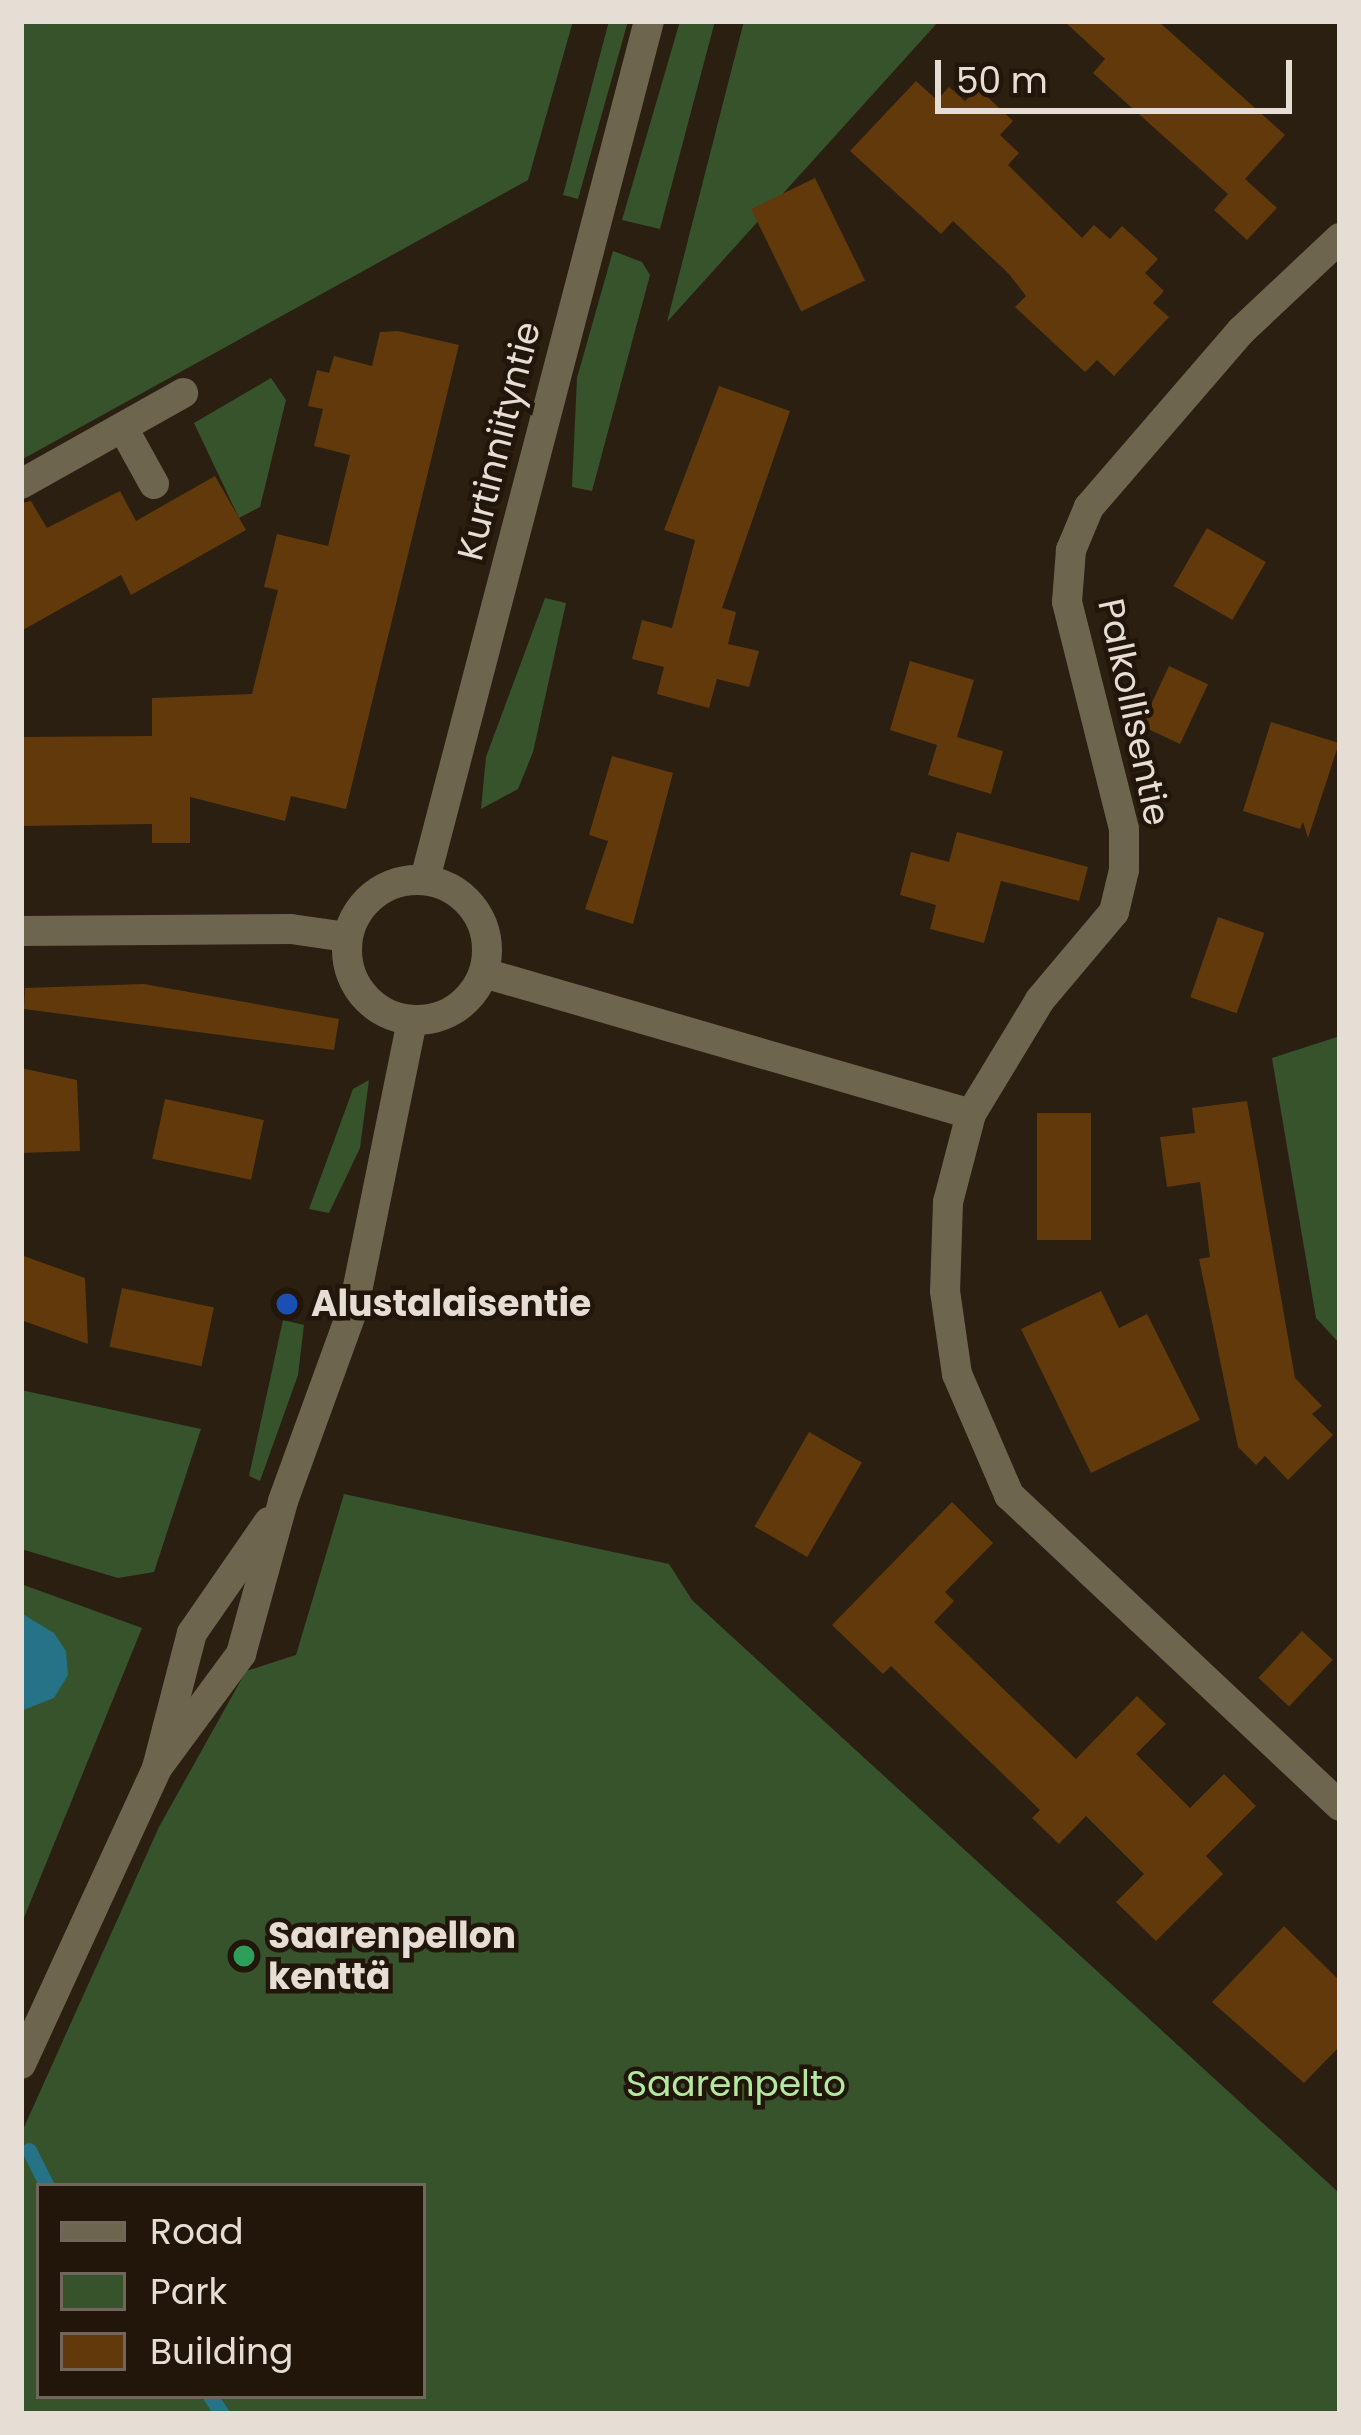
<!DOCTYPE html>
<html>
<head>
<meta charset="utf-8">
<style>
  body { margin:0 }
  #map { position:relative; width:1361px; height:2435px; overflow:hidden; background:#2b1f12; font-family:Poppins,sans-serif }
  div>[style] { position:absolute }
  .green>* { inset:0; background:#36532c }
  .water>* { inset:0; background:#267287 }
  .stream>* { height:15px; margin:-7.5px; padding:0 7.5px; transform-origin:7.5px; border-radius:7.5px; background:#267287 }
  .building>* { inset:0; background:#61390b; transform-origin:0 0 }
  .minor>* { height:30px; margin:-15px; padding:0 15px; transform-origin:15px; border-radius:15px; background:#6e654e }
  .minor>.ring { margin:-15px; padding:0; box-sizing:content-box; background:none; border:30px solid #6e654e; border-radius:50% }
  .dots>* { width:33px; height:33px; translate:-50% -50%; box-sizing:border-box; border:6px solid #211609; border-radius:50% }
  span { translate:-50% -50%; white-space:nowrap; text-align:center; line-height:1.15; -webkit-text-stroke:9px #211609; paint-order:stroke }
  .street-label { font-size:36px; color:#e6ddd5 }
  .poi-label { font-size:36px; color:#e6ddd5; font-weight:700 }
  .left { translate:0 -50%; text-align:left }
  .park-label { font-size:36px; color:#b3e8a1 }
  .frame { position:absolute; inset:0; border:24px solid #e6ddd5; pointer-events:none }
  .legend { position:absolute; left:36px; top:2183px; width:390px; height:216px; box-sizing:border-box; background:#211609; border:3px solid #70665b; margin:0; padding:15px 21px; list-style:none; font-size:36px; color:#e6ddd5 }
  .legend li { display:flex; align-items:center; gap:24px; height:60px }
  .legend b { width:60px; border:3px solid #70665b }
  .scale { position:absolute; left:935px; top:60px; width:357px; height:54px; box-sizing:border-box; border:6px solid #e6ddd5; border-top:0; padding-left:15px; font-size:36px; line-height:42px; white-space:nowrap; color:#e6ddd5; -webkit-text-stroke:9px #211609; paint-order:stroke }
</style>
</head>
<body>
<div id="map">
  <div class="green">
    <div style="clip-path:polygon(21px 21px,573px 21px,528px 180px,21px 460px)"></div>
    <div style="clip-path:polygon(609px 21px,628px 21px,578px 199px,563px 195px)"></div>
    <div style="clip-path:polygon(680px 21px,715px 21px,660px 229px,622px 220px)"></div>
    <div style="clip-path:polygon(744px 21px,939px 21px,667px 322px)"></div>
    <div style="clip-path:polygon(613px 251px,642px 262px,650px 275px,592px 491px,572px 487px,577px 378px)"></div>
    <div style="clip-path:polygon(271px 378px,286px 400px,260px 507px,239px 518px,194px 423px)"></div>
    <div style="clip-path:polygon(545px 598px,566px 603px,533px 752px,518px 789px,481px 809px,486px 757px)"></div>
    <div style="clip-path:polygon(1340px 1036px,1340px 1344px,1316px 1318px,1272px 1058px)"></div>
    <div style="clip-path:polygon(369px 1080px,360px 1148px,329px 1213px,309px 1209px,353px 1089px)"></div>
    <div style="clip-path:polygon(283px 1320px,304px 1325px,298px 1375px,260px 1481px,249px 1476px)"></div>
    <div style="clip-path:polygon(21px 1390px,201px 1429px,154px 1572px,118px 1578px,21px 1549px)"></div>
    <div style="clip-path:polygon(evenodd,344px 1494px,669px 1564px,692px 1600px,1337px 2191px,1340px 2414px,21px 2414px,21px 2134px,159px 1827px,246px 1671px,296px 1655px,344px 1494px,39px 2186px,423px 2186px,423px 2396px,39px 2396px,39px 2186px)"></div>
    <div style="clip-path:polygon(21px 1584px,142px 1628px,21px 1925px)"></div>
  </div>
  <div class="water">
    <div style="clip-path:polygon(21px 1613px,54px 1633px,66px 1651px,68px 1675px,54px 1698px,21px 1711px)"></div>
  </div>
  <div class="stream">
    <div style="left:29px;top:2150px;width:40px;rotate:63.4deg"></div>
    <div style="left:210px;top:2396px;width:22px;rotate:56deg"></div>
  </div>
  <div class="building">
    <div style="clip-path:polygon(1064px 21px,1158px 21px,1285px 135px,1245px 179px,1277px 208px,1247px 240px,1214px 210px,1228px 194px,1093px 73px,1105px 59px)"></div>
    <div style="clip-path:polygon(916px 81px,937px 100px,949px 87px,965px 101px,978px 88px,1013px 121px,1000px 135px,1019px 153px,1008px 165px,1082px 238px,1094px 225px,1110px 239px,1122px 226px,1158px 259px,1145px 273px,1164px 291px,1153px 303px,1169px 317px,1114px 376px,1097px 360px,1085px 372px,1015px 307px,1026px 296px,1009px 274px,953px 221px,941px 234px,850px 151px)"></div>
    <div style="left:815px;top:178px;width:114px;height:71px;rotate:64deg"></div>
    <div style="clip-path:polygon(398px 331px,459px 345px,346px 809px,291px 796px,285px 821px,190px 797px,190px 843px,152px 843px,152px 824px,21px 826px,21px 737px,152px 736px,152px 698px,252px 694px,278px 590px,264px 587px,277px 534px,328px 546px,350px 455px,314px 446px,323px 409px,308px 406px,317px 370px,329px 373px,334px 356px,372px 366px,380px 332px)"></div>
    <div style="clip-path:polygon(719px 386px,790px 411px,722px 608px,736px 612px,728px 644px,759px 651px,749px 687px,717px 679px,709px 708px,657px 694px,664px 667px,632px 659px,642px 620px,672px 628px,695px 540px,664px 530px)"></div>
    <div style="clip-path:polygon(215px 476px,246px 530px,131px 595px,121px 575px,21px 631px,21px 503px,31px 501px,47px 528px,120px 491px,136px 521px)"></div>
    <div style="left:1207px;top:528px;width:68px;height:67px;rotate:30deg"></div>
    <div style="clip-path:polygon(910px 661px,974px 680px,957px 737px,1003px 751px,991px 794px,928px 775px,937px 745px,890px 730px)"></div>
    <div style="left:1169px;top:666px;width:43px;height:66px;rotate:25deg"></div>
    <div style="clip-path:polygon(1271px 722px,1339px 743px,1308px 838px,1303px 822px,1300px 829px,1243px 811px)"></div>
    <div style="clip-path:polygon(612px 756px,673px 773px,633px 924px,585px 909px,608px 841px,589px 835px)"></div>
    <div style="clip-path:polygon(957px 832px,1088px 867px,1079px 901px,1001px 881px,984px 943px,930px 929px,936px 905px,900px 895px,911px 852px,949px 862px)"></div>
    <div style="left:1218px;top:917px;width:49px;height:85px;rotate:19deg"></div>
    <div style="clip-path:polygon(144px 984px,339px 1019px,334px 1050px,24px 1009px,25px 988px)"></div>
    <div style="clip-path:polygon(21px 1068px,77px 1080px,80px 1151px,21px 1153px)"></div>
    <div style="left:165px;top:1099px;width:101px;height:61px;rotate:12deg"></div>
    <div style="clip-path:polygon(1247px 1101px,1295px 1378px,1322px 1406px,1312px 1414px,1333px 1435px,1288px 1480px,1265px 1456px,1256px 1465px,1238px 1447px,1199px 1259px,1210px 1257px,1200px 1182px,1167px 1187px,1160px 1137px,1195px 1133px,1192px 1108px)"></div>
    <div style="left:1037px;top:1113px;width:54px;height:127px"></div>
    <div style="clip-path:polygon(21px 1255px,85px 1278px,88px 1344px,21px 1320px)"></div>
    <div style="left:122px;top:1288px;width:94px;height:60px;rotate:12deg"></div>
    <div style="clip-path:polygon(1101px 1291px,1119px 1328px,1147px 1314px,1200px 1420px,1091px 1473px,1021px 1329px)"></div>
    <div style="left:809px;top:1432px;width:61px;height:109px;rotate:30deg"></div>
    <div style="clip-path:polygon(952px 1502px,993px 1543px,945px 1592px,954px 1601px,934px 1622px,1076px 1759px,1137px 1696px,1166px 1724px,1136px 1754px,1190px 1808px,1224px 1774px,1256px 1806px,1206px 1856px,1223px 1874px,1156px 1941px,1116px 1902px,1144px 1874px,1086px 1816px,1059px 1844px,1032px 1818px,1040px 1810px,891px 1666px,883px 1674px,832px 1625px)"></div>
    <div style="left:1302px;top:1631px;width:42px;height:64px;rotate:43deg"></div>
    <div style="clip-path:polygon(1284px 1926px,1340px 1981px,1340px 2046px,1304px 2083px,1212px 2002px)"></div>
  </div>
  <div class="minor">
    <div style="left:1340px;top:238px;width:136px;rotate:136.8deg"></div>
    <div style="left:1241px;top:331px;width:233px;rotate:130.8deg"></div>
    <div style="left:1089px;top:507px;width:47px;rotate:112.7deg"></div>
    <div style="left:1071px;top:550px;width:52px;rotate:94.4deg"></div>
    <div style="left:1067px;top:602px;width:234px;rotate:75.9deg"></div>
    <div style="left:1124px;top:829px;width:41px;rotate:90deg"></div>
    <div style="left:1124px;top:870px;width:43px;rotate:103.4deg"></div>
    <div style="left:1114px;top:912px;width:115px;rotate:130.1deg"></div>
    <div style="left:1040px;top:1000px;width:133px;rotate:121.2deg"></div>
    <div style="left:971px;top:1114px;width:91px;rotate:104.6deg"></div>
    <div style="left:948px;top:1202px;width:89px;rotate:91.9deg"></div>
    <div style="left:945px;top:1291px;width:84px;rotate:81.8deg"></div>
    <div style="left:957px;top:1374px;width:132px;rotate:66.7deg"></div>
    <div style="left:1009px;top:1495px;width:454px;rotate:43.2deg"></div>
    <div style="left:123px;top:428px;width:64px;rotate:61deg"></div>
    <div style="left:21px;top:484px;width:186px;rotate:-29.3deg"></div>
    <div style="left:425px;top:879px;width:887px;rotate:-75.37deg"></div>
    <div class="ring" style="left:347px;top:880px;width:110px;height:110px"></div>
    <div style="left:21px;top:931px;width:270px;rotate:-0.4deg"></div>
    <div style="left:291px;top:929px;width:57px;rotate:8.1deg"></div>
    <div style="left:484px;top:973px;width:507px;rotate:16.15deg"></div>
    <div style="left:157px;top:1768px;width:142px;rotate:-53.6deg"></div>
    <div style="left:241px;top:1654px;width:159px;rotate:-74.6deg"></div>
    <div style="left:283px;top:1501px;width:208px;rotate:-70deg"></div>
    <div style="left:354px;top:1306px;width:292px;rotate:-78.5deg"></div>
    <div style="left:21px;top:2064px;width:326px;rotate:-65.3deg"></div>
    <div style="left:157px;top:1768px;width:139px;rotate:-75.5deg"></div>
    <div style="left:192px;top:1633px;width:135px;rotate:-55.3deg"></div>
  </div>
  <div class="dots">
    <div style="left:287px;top:1304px;background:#1a4fb4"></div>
    <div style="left:244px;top:1956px;background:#2e9e5b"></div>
  </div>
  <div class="street-label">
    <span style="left:499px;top:441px;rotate:-76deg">Kurtinniityntie</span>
    <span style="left:1134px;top:712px;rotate:78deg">Palkollisentie</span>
  </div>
  <div class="poi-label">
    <span class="left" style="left:311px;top:1304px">Alustalaisentie</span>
    <span class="left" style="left:268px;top:1956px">Saarenpellon<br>kenttä</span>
  </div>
  <div class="park-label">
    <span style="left:736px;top:2084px">Saarenpelto</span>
  </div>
  <div class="frame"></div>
  <ul class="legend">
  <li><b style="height:15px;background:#6e654e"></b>Road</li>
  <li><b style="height:33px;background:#36532c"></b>Park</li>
  <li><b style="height:33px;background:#61390b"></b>Building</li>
  </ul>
  <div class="scale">50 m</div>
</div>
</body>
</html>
